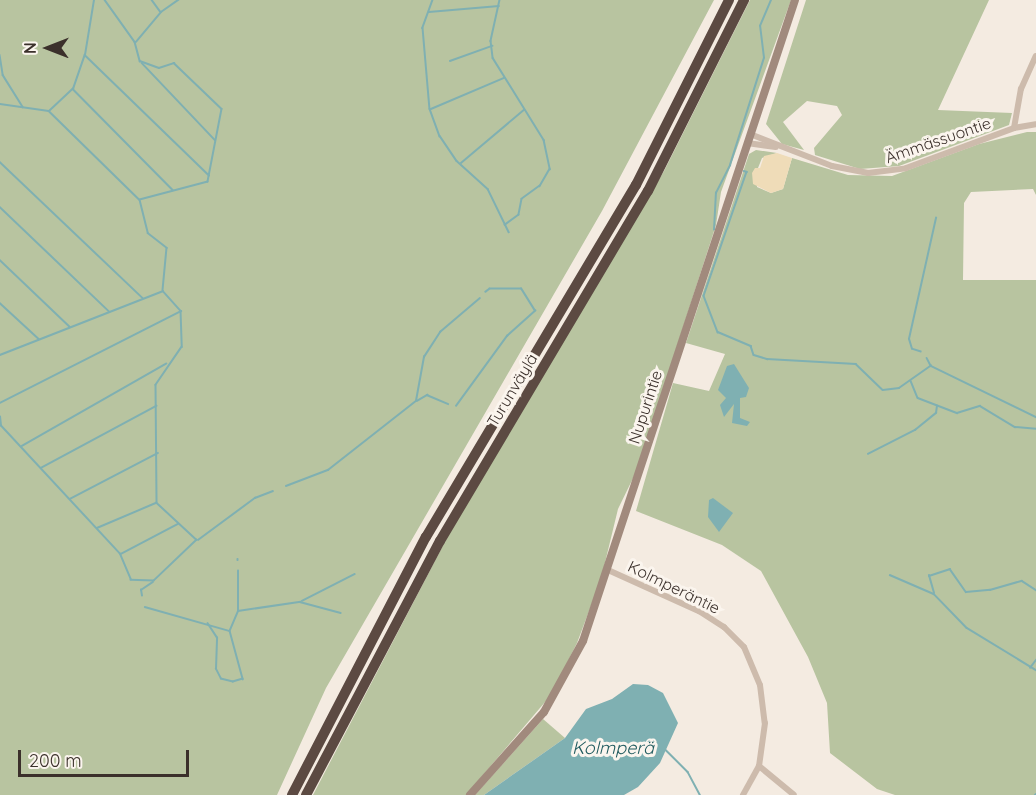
<!DOCTYPE html>
<html>
<head>
<meta charset="utf-8">
<style>
  body { margin:0 }
  #map { position:relative; width:1036px; height:795px; overflow:hidden; background:#f4ebe1; font-family:Quicksand,sans-serif }
  div>[style] { position:absolute }
  .green>* { inset:0; background:#b8c4a0 }
  .sand>* { inset:0; background:#efdcb8 }
  .water>* { inset:0; background:#7fb0b2 }
  .stream>* { height:1.5px; margin:-0.75px; padding:0 0.75px; transform-origin:0.75px; border-radius:0.75px; background:#7fb0b2 }
  .minor>* { height:6px; margin:-3px; padding:0 3px; transform-origin:3px; border-radius:3px; background:#cdbbac }
  .secondary>* { height:8px; margin:-4px; padding:0 4px; transform-origin:4px; border-radius:4px; background:#a18a7d }
  .motorway>* { height:10px; margin:-5px; padding:0 5px; transform-origin:5px; border-radius:5px; background:#5c4a42 }
  span { translate:-50% -50%; white-space:nowrap; text-align:center; line-height:1.15; -webkit-text-stroke:6px #fbf5ee; paint-order:stroke }
  .street-label { font-size:16px; color:#3b302b }
  .water-label { font-size:18px; color:#1f5a5e; font-style:italic }
  .north { position:absolute; left:18px; top:18px; width:60px; height:60px; -webkit-text-stroke:4px #fbf5ee; paint-order:stroke; rotate:270deg; font-size:16px; font-weight:700; line-height:24px; text-align:center; color:#3b302b }
  .north::after { content:''; display:block; margin:auto; width:21px; height:27px; background:#3b302b; clip-path:polygon(50% 0,100% 100%,50% 72%,0 100%) }
  .scale { position:absolute; left:18px; top:750px; width:171px; height:27px; box-sizing:border-box; border:3px solid #3b302b; border-top:0; padding-left:8px; font-size:18px; line-height:21px; white-space:nowrap; color:#3b302b; -webkit-text-stroke:4px #fbf5ee; paint-order:stroke }
</style>
</head>
<body>
<div id="map">
  <div class="green">
    <div style="clip-path:polygon(0 0,714px 0,602px 211px,326px 688px,277px 795px,0 795px)"></div>
    <div style="clip-path:polygon(750px 0,791px 0,721px 192px,716px 225px,637px 470px,618px 509px,601px 579px,577px 643px,551px 695px,466px 795px,313px 795px,449px 534px,664px 171px)"></div>
    <div style="clip-path:polygon(806px 0,989px 0,938px 110px,1012px 113px,1009px 125px,899px 166px,860px 169px,815px 155px,814px 148px,842px 115px,837px 106px,807px 101px,783px 122px,804px 150px,782px 144px,766px 124px)"></div>
    <div style="clip-path:polygon(1027px 132px,1036px 132px,1036px 195px,1033px 189px,971px 192px,964px 203px,963px 280px,1036px 280px,1036px 795px,895px 795px,877px 789px,830px 753px,827px 703px,808px 657px,761px 571px,722px 545px,636px 511px,673px 383px,709px 391px,725px 354px,686px 343px,749px 154px,756px 150px,777px 153px,762px 158px,758px 168px,757px 187px,771px 193px,783px 189px,792px 158px,848px 175px,892px 176px,979px 144px)"></div>
    <div style="clip-path:polygon(543px 719px,565px 738px,484px 795px,475px 795px)"></div>
  </div>
  <div class="sand">
    <div style="clip-path:polygon(777px 153px,792px 158px,783px 189px,771px 193px,753px 184px,752px 173px,755px 168px,760px 168px,764px 156px)"></div>
  </div>
  <div class="water">
    <div style="clip-path:polygon(734px 364px,749px 388px,746px 397px,740px 398px,740px 418px,750px 422px,747px 426px,732px 423px,734px 404px,724px 417px,720px 405px,726px 398px,718px 390px,727px 366px)"></div>
    <div style="clip-path:polygon(713px 498px,733px 513px,719px 532px,708px 517px,709px 500px)"></div>
    <div style="clip-path:polygon(633px 684px,648px 685px,663px 693px,678px 723px,660px 763px,638px 787px,624px 795px,484px 795px,565px 738px,586px 709px,612px 699px)"></div>
  </div>
  <div class="stream">
    <div style="left:105px;top:0;width:52px;rotate:54.5deg"></div>
    <div style="left:135px;top:42px;width:20px;rotate:75deg"></div>
    <div style="left:140px;top:61px;width:20px;rotate:20deg"></div>
    <div style="left:159px;top:68px;width:16px;rotate:-18deg"></div>
    <div style="left:174px;top:63px;width:66px;rotate:43.8deg"></div>
    <div style="left:222px;top:109px;width:74px;rotate:100.9deg"></div>
    <div style="left:208px;top:182px;width:70px;rotate:165.2deg"></div>
    <div style="left:140px;top:200px;width:34px;rotate:76deg"></div>
    <div style="left:148px;top:233px;width:24px;rotate:38deg"></div>
    <div style="left:167px;top:248px;width:42px;rotate:95.4deg"></div>
    <div style="left:152px;top:0;width:14px;rotate:54deg"></div>
    <div style="left:433px;top:0;width:30px;rotate:110deg"></div>
    <div style="left:423px;top:28px;width:81px;rotate:85.1deg"></div>
    <div style="left:430px;top:109px;width:29px;rotate:70deg"></div>
    <div style="left:440px;top:136px;width:30px;rotate:56deg"></div>
    <div style="left:457px;top:161px;width:42px;rotate:42.1deg"></div>
    <div style="left:488px;top:189px;width:48px;rotate:64deg"></div>
    <div style="left:500px;top:0;width:42px;rotate:102.4deg"></div>
    <div style="left:491px;top:41px;width:17px;rotate:83deg"></div>
    <div style="left:493px;top:58px;width:97px;rotate:58.1deg"></div>
    <div style="left:544px;top:140px;width:30px;rotate:78deg"></div>
    <div style="left:550px;top:169px;width:20px;rotate:120deg"></div>
    <div style="left:540px;top:186px;width:22px;rotate:144deg"></div>
    <div style="left:522px;top:199px;width:16px;rotate:101deg"></div>
    <div style="left:519px;top:215px;width:17px;rotate:144deg"></div>
    <div style="left:429px;top:12px;width:70px;rotate:-4.9deg"></div>
    <div style="left:136px;top:42px;width:39px;rotate:-50deg"></div>
    <div style="left:161px;top:12px;width:21px;rotate:-35deg"></div>
    <div style="left:0;top:55px;width:20px;rotate:81deg"></div>
    <div style="left:3px;top:75px;width:38px;rotate:58deg"></div>
    <div style="left:85px;top:55px;width:173px;rotate:44.1deg"></div>
    <div style="left:450px;top:61px;width:45px;rotate:-19.7deg"></div>
    <div style="left:142px;top:63px;width:106px;rotate:46.5deg"></div>
    <div style="left:73px;top:89px;width:142px;rotate:45.3deg"></div>
    <div style="left:0;top:104px;width:49px;rotate:8.1deg"></div>
    <div style="left:49px;top:111px;width:33px;rotate:-43deg"></div>
    <div style="left:73px;top:89px;width:36px;rotate:-71deg"></div>
    <div style="left:85px;top:55px;width:56px;rotate:-80.7deg"></div>
    <div style="left:431px;top:109px;width:79px;rotate:-23deg"></div>
    <div style="left:49px;top:111px;width:126px;rotate:44.4deg"></div>
    <div style="left:0;top:162px;width:197px;rotate:43.6deg"></div>
    <div style="left:461px;top:163px;width:82px;rotate:-40.1deg"></div>
    <div style="left:744px;top:171px;width:3px;rotate:18deg"></div>
    <div style="left:747px;top:172px;width:131px;rotate:109.1deg"></div>
    <div style="left:704px;top:296px;width:39px;rotate:69deg"></div>
    <div style="left:718px;top:332px;width:36px;rotate:23deg"></div>
    <div style="left:751px;top:346px;width:9px;rotate:72deg"></div>
    <div style="left:754px;top:355px;width:14px;rotate:17deg"></div>
    <div style="left:767px;top:359px;width:89px;rotate:3.2deg"></div>
    <div style="left:856px;top:364px;width:37px;rotate:44deg"></div>
    <div style="left:883px;top:390px;width:16px;rotate:-7deg"></div>
    <div style="left:899px;top:388px;width:39px;rotate:-35deg"></div>
    <div style="left:0;top:207px;width:151px;rotate:43.7deg"></div>
    <div style="left:714px;top:230px;width:37px;rotate:-87deg"></div>
    <div style="left:716px;top:193px;width:31px;rotate:-63deg"></div>
    <div style="left:730px;top:165px;width:112px;rotate:-72.4deg"></div>
    <div style="left:764px;top:58px;width:32px;rotate:-97deg"></div>
    <div style="left:760px;top:26px;width:28px;rotate:-67deg"></div>
    <div style="left:0;top:260px;width:97px;rotate:43.7deg"></div>
    <div style="left:0;top:303px;width:53px;rotate:42.7deg"></div>
    <div style="left:921px;top:352px;width:9px;rotate:-162deg"></div>
    <div style="left:912px;top:349px;width:10px;rotate:-107deg"></div>
    <div style="left:909px;top:339px;width:124px;rotate:-77.4deg"></div>
    <div style="left:0;top:355px;width:175px;rotate:-21.4deg"></div>
    <div style="left:163px;top:291px;width:27px;rotate:48deg"></div>
    <div style="left:181px;top:311px;width:36px;rotate:88deg"></div>
    <div style="left:182px;top:347px;width:46px;rotate:124.4deg"></div>
    <div style="left:156px;top:385px;width:118px;rotate:89.5deg"></div>
    <div style="left:157px;top:503px;width:54px;rotate:42.8deg"></div>
    <div style="left:197px;top:540px;width:59px;rotate:136.4deg"></div>
    <div style="left:154px;top:581px;width:23px;rotate:-178deg"></div>
    <div style="left:131px;top:580px;width:28px;rotate:-113deg"></div>
    <div style="left:120px;top:554px;width:175px;rotate:-132.9deg"></div>
    <div style="left:1px;top:426px;width:9px;rotate:-96deg"></div>
    <div style="left:927px;top:358px;width:9px;rotate:63deg"></div>
    <div style="left:931px;top:366px;width:117px;rotate:25.9deg"></div>
    <div style="left:911px;top:381px;width:18px;rotate:68deg"></div>
    <div style="left:918px;top:398px;width:42px;rotate:21deg"></div>
    <div style="left:957px;top:413px;width:24px;rotate:-17deg"></div>
    <div style="left:980px;top:406px;width:41px;rotate:31deg"></div>
    <div style="left:1015px;top:427px;width:21px;rotate:5deg"></div>
    <div style="left:417px;top:401px;width:12px;rotate:-31deg"></div>
    <div style="left:427px;top:395px;width:23px;rotate:23deg"></div>
    <div style="left:0;top:403px;width:203px;rotate:-26.9deg"></div>
    <div style="left:456px;top:406px;width:87px;rotate:-53.9deg"></div>
    <div style="left:507px;top:336px;width:38px;rotate:-42deg"></div>
    <div style="left:535px;top:311px;width:26px;rotate:-122deg"></div>
    <div style="left:521px;top:289px;width:31px;rotate:180deg"></div>
    <div style="left:490px;top:289px;width:5px;rotate:143deg"></div>
    <div style="left:22px;top:446px;width:166px;rotate:-29.7deg"></div>
    <div style="left:868px;top:454px;width:53px;rotate:-27.1deg"></div>
    <div style="left:915px;top:430px;width:27px;rotate:-39deg"></div>
    <div style="left:936px;top:413px;width:7px;rotate:-82deg"></div>
    <div style="left:41px;top:468px;width:131px;rotate:-28.3deg"></div>
    <div style="left:286px;top:486px;width:45px;rotate:-20.9deg"></div>
    <div style="left:328px;top:470px;width:112px;rotate:-38.1deg"></div>
    <div style="left:416px;top:401px;width:45px;rotate:-79.7deg"></div>
    <div style="left:424px;top:357px;width:30px;rotate:-57deg"></div>
    <div style="left:440px;top:332px;width:52px;rotate:-40.4deg"></div>
    <div style="left:70px;top:499px;width:99px;rotate:-27.6deg"></div>
    <div style="left:97px;top:528px;width:64px;rotate:-23deg"></div>
    <div style="left:198px;top:540px;width:71px;rotate:-36.4deg"></div>
    <div style="left:255px;top:498px;width:19px;rotate:-21deg"></div>
    <div style="left:121px;top:554px;width:64px;rotate:-27.8deg"></div>
    <div style="left:238px;top:559px;width:1px;rotate:90deg"></div>
    <div style="left:890px;top:575px;width:48px;rotate:23.4deg"></div>
    <div style="left:934px;top:594px;width:47px;rotate:45.9deg"></div>
    <div style="left:967px;top:628px;width:81px;rotate:31.3deg"></div>
    <div style="left:934px;top:593px;width:18px;rotate:-106deg"></div>
    <div style="left:929px;top:576px;width:22px;rotate:-18deg"></div>
    <div style="left:950px;top:569px;width:28px;rotate:55deg"></div>
    <div style="left:966px;top:592px;width:24px;rotate:-5deg"></div>
    <div style="left:990px;top:590px;width:33px;rotate:-16deg"></div>
    <div style="left:1022px;top:581px;width:17px;rotate:33deg"></div>
    <div style="left:142px;top:596px;width:6px;rotate:-99deg"></div>
    <div style="left:141px;top:590px;width:14px;rotate:-34deg"></div>
    <div style="left:302px;top:601px;width:59px;rotate:-27deg"></div>
    <div style="left:145px;top:607px;width:88px;rotate:15.8deg"></div>
    <div style="left:230px;top:631px;width:50px;rotate:74.8deg"></div>
    <div style="left:243px;top:679px;width:10px;rotate:163deg"></div>
    <div style="left:233px;top:682px;width:12px;rotate:-166deg"></div>
    <div style="left:221px;top:679px;width:11px;rotate:-117deg"></div>
    <div style="left:216px;top:669px;width:31px;rotate:-88deg"></div>
    <div style="left:217px;top:638px;width:17px;rotate:-123deg"></div>
    <div style="left:238px;top:611px;width:63px;rotate:-8.3deg"></div>
    <div style="left:300px;top:602px;width:42px;rotate:15deg"></div>
    <div style="left:230px;top:630px;width:21px;rotate:-67deg"></div>
    <div style="left:238px;top:611px;width:40px;rotate:-90deg"></div>
    <div style="left:1030px;top:668px;width:10px;rotate:-53deg"></div>
    <div style="left:666px;top:750px;width:31px;rotate:45deg"></div>
    <div style="left:688px;top:772px;width:26px;rotate:62deg"></div>
    <div style="left:1035px;top:795px;width:1px;rotate:-45deg"></div>
  </div>
  <div class="minor">
    <div style="left:1014px;top:128px;width:40px;rotate:-80deg"></div>
    <div style="left:1021px;top:89px;width:36px;rotate:-66deg"></div>
    <div style="left:750px;top:134px;width:88px;rotate:21.3deg"></div>
    <div style="left:832px;top:166px;width:37px;rotate:11deg"></div>
    <div style="left:868px;top:173px;width:38px;rotate:-7deg"></div>
    <div style="left:906px;top:168px;width:115px;rotate:-20.3deg"></div>
    <div style="left:1014px;top:128px;width:22px;rotate:-10deg"></div>
    <div style="left:747px;top:143px;width:29px;rotate:8deg"></div>
    <div style="left:608px;top:570px;width:100px;rotate:24.3deg"></div>
    <div style="left:699px;top:611px;width:30px;rotate:33deg"></div>
    <div style="left:724px;top:627px;width:28px;rotate:45deg"></div>
    <div style="left:744px;top:647px;width:41px;rotate:67.2deg"></div>
    <div style="left:760px;top:685px;width:38px;rotate:83deg"></div>
    <div style="left:765px;top:723px;width:43px;rotate:97.9deg"></div>
    <div style="left:759px;top:766px;width:33px;rotate:119deg"></div>
    <div style="left:759px;top:766px;width:45px;rotate:39.6deg"></div>
  </div>
  <div class="secondary">
    <div style="left:470px;top:795px;width:111px;rotate:-48.3deg"></div>
    <div style="left:544px;top:712px;width:81px;rotate:-61.2deg"></div>
    <div style="left:583px;top:641px;width:675px;rotate:-71.7deg"></div>
  </div>
  <div class="motorway">
    <div style="left:292px;top:795px;width:291px;rotate:-62.6deg"></div>
    <div style="left:426px;top:537px;width:410px;rotate:-59.2deg"></div>
    <div style="left:636px;top:185px;width:207px;rotate:-63.3deg"></div>
    <div style="left:306px;top:795px;width:287px;rotate:-62.2deg"></div>
    <div style="left:440px;top:541px;width:407px;rotate:-59.3deg"></div>
    <div style="left:648px;top:191px;width:214px;rotate:-63.3deg"></div>
  </div>
  <div class="street-label">
    <span style="left:938px;top:140px;rotate:-19deg">Ämmässuontie</span>
    <span style="left:512px;top:390px;rotate:-59deg">Turunväylä</span>
    <span style="left:645px;top:407px;rotate:-72deg">Nupurintie</span>
    <span style="left:674px;top:587px;rotate:26deg">Kolmperäntie</span>
  </div>
  <div class="water-label">
    <span style="left:613px;top:748px">Kolmperä</span>
  </div>
  <div class="north">N</div>
  <div class="scale">200 m</div>
</div>
</body>
</html>
